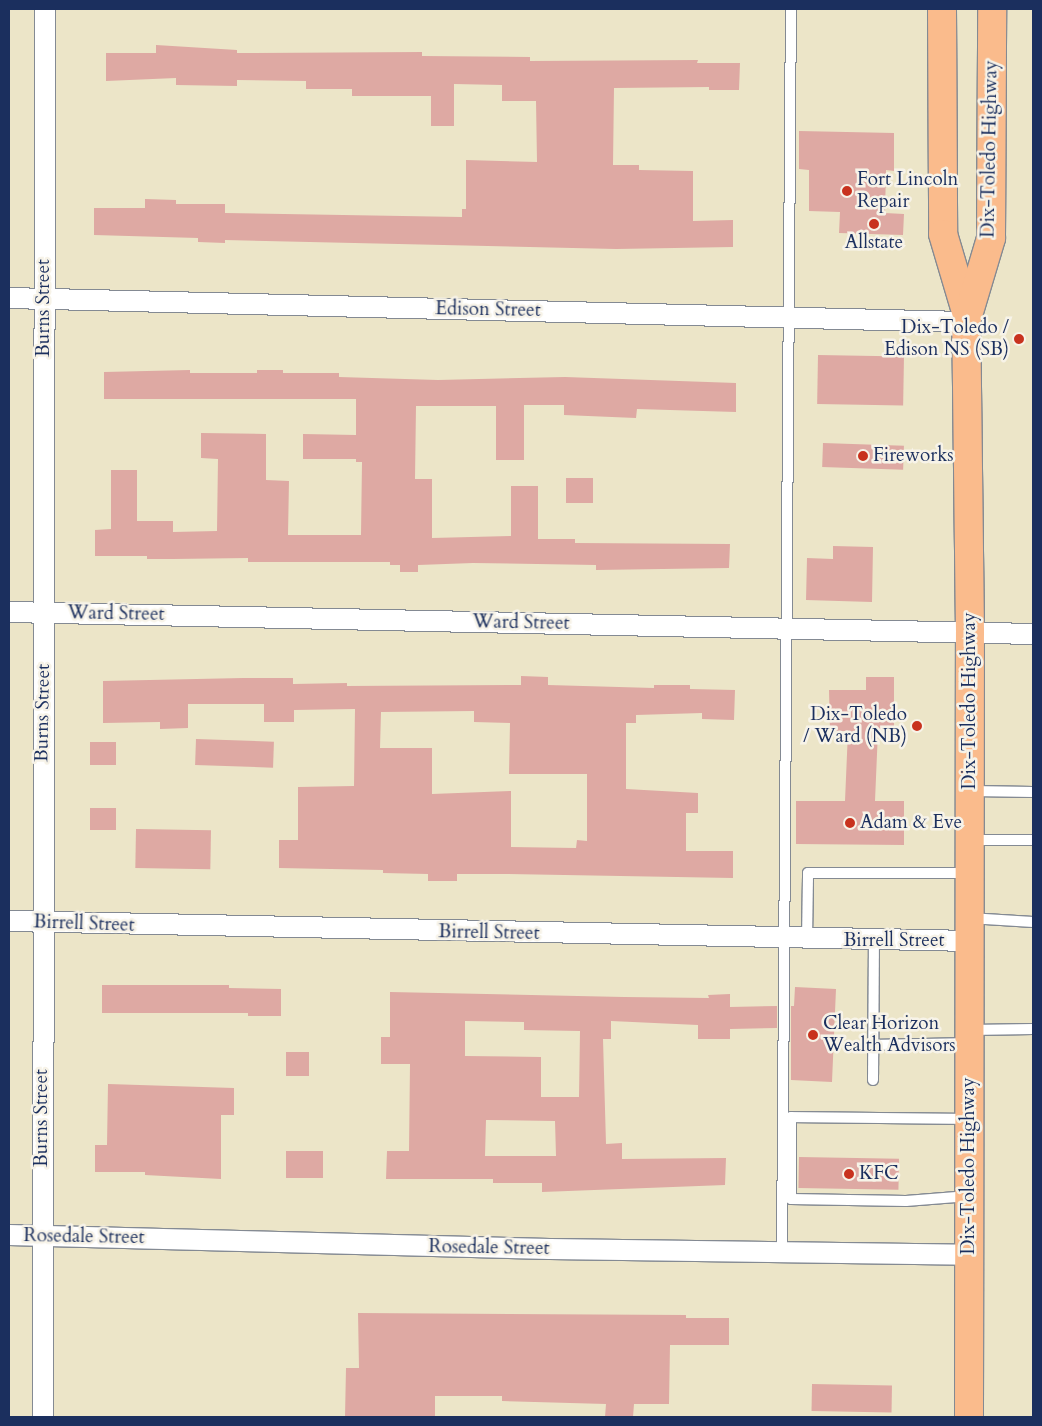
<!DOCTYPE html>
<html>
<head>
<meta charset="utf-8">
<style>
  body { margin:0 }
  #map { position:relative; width:1042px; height:1426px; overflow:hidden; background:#ece5c8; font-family:Cardo,serif }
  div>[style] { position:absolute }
  .building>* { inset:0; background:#dea9a3; transform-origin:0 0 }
  .roads { filter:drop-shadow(1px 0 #848a93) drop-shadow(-1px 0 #848a93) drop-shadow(0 1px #848a93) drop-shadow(0 -1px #848a93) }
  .lane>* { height:10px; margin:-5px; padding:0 5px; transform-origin:5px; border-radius:5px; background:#fff }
  .street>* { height:20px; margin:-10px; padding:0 10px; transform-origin:10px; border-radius:10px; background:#fff }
  .primary>* { height:28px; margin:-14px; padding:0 14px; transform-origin:14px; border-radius:14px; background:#fabb8c }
  .dots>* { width:14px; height:14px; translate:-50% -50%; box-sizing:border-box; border:2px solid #f7f3e8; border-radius:50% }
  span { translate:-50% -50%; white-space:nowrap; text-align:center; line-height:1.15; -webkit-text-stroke:5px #f7f3e8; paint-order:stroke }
  .street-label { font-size:19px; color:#1b2f5e }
  .poi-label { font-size:19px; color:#1b2f5e }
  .left { translate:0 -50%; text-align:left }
  .right { translate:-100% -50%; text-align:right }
  .frame { position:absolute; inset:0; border:10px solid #1b2f5e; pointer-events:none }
</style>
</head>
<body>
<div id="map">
  <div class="building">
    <div style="clip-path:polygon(156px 45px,237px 50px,237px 53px,422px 52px,422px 56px,530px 57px,530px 61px,698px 60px,697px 63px,740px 63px,739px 90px,709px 90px,709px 87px,614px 88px,613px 165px,639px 165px,639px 170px,693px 171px,693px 221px,733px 220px,733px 247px,616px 249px,225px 240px,225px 243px,198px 242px,198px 238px,94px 235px,94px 208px,145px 208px,145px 199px,176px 200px,176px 204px,225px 204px,225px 213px,462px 217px,462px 209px,466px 209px,466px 160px,537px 162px,536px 101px,502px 101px,502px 85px,454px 84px,454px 126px,431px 126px,431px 96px,352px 96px,352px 89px,306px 89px,306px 81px,237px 80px,237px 86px,176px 85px,176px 78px,106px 81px,106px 53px,156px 53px)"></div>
    <div style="clip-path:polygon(799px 131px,894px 133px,894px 171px,886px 170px,885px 213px,904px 214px,903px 235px,839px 233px,840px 212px,809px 211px,809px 170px,799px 169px)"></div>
    <div style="left:818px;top:355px;width:86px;height:49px;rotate:1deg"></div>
    <div style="clip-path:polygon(190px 370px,190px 373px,257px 373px,257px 370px,283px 370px,283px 373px,339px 373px,339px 377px,438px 380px,565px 377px,736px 383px,736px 412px,637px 409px,636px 418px,564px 415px,564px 405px,524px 405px,524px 460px,496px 460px,496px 406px,416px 406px,415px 479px,432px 479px,432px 538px,511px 536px,511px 486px,538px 486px,538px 539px,575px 539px,575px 543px,730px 544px,729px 568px,596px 570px,596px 565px,473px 563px,418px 565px,418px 572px,400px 572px,400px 565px,390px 565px,390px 562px,248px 562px,248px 558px,173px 559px,147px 559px,147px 556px,95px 556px,95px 530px,111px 529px,111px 470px,137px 470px,137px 521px,173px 521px,173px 532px,217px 531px,218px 459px,201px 458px,201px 433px,266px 434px,266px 480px,289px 481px,288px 535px,361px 535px,362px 462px,356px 462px,356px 459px,303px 459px,303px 434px,356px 435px,356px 399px,104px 399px,104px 372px)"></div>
    <div style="left:823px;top:443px;width:81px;height:24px;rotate:2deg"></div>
    <div style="left:566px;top:478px;width:27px;height:25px"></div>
    <div style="clip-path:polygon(833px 546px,873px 547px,872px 602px,806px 600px,807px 558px,833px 559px)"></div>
    <div style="clip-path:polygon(evenodd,521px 676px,548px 677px,548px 685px,654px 688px,654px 685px,690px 685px,690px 689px,735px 690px,734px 720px,702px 719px,702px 713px,636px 715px,636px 723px,626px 723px,626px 789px,698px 793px,698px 813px,686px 813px,686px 851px,733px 851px,733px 878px,503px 874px,457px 874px,457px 881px,428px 881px,428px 874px,383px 873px,383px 870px,279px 868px,279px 840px,298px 840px,298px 787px,354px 786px,355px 709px,294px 710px,294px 722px,264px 722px,264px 704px,188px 704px,188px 728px,160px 729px,160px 722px,103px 723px,103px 681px,243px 678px,293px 678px,293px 684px,347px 683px,347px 686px,521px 685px,521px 676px,474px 711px,474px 722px,510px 723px,509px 774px,587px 774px,587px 841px,577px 840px,576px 848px,511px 847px,511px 791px,432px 794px,432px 748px,380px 748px,381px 712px,474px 711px)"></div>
    <div style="clip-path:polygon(866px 677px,894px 677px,894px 732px,878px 731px,875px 801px,904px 801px,904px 845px,796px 844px,796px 801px,845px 801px,848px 731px,830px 731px,829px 690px,866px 690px)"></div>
    <div style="left:196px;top:739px;width:78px;height:26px;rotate:2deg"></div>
    <div style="left:90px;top:742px;width:26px;height:23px"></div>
    <div style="left:90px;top:808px;width:26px;height:22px"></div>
    <div style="left:136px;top:829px;width:75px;height:39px;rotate:1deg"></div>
    <div style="clip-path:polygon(102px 985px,229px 985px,229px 988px,281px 989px,281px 1016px,248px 1016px,248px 1013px,102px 1013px)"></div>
    <div style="clip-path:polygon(795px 987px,836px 989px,832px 1082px,791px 1080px,791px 1006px,794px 1006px)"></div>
    <div style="clip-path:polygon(evenodd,390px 992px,624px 997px,709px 998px,708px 995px,730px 994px,730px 1007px,777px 1006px,777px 1028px,730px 1029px,730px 1039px,698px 1039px,698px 1025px,611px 1021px,611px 1039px,603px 1039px,606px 1144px,622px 1143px,622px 1159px,726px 1158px,725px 1185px,542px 1192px,542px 1183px,493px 1183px,493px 1179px,386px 1179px,387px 1151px,409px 1151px,410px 1064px,381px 1064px,381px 1037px,390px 1037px,390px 992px,465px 1021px,524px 1022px,524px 1030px,580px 1031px,579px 1097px,541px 1097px,541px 1057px,465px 1056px,465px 1021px,390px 992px,486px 1120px,555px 1121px,556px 1156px,485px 1156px,486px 1120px)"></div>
    <div style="left:286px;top:1052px;width:23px;height:24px"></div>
    <div style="clip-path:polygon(108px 1084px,234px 1088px,234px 1115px,221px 1115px,221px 1179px,145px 1175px,145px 1172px,95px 1172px,95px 1145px,107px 1145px)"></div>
    <div style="left:286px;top:1151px;width:37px;height:27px"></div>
    <div style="left:799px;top:1157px;width:100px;height:31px;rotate:1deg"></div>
    <div style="clip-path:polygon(358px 1313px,686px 1315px,686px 1318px,729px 1318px,729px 1345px,670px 1345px,669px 1404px,634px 1404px,633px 1417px,605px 1417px,606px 1404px,502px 1401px,502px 1396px,435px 1396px,435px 1417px,345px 1417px,346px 1368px,359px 1368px)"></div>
    <div style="left:812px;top:1384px;width:80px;height:27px;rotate:1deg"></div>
  </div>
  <div class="roads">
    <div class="lane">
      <div style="left:972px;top:791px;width:61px;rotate:0.9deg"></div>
      <div style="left:970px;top:840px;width:63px"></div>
      <div style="left:969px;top:918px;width:64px;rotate:3.6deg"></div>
      <div style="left:807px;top:940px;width:67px;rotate:-89.1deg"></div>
      <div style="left:808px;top:873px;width:160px"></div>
      <div style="left:970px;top:1030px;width:63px;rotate:-0.9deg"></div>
      <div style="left:874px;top:1045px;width:94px;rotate:-1.2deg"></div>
      <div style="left:873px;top:1080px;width:139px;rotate:-89.6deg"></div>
      <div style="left:968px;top:1119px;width:177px;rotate:-179.4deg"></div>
      <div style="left:791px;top:1117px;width:82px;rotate:90deg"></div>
      <div style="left:791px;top:1199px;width:115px;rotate:1deg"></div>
      <div style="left:906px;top:1201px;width:63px;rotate:-4.5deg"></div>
      <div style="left:782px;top:1253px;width:1244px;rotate:-89.59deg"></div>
    </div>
    <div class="street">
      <div style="left:9px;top:298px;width:957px;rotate:1.44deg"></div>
      <div style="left:9px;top:612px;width:1024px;rotate:1.23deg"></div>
      <div style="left:9px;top:921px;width:960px;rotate:1.19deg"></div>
      <div style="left:9px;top:1235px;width:541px;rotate:1.48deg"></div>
      <div style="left:550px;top:1249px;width:419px;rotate:0.8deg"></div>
      <div style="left:43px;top:1417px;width:1408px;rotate:-89.92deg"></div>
    </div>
    <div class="primary">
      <div style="left:942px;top:9px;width:225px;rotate:89.7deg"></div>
      <div style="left:943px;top:234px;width:84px;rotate:73.5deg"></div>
      <div style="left:969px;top:1417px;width:785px;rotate:-89.93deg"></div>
      <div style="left:970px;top:632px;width:310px;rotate:-90.7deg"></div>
      <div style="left:966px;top:322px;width:88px;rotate:-73.4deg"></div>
      <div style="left:991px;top:238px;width:229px;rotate:-89.7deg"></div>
    </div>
  </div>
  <div class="dots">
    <div style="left:847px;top:191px;background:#c8321e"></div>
    <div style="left:874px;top:224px;background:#c8321e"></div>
    <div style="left:1019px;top:339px;background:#c8321e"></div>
    <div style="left:863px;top:456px;background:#c8321e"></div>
    <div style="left:917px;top:726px;background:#c8321e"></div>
    <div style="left:850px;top:823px;background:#c8321e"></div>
    <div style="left:813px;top:1035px;background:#c8321e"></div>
    <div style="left:849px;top:1174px;background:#c8321e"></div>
  </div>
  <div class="street-label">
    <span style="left:990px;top:149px;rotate:-89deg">Dix-Toledo Highway</span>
    <span style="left:44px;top:308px;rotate:-90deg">Burns Street</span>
    <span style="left:488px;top:310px;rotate:1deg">Edison Street</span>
    <span style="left:116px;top:614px;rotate:1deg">Ward Street</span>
    <span style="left:521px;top:623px;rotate:1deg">Ward Street</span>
    <span style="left:970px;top:701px;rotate:-90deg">Dix-Toledo Highway</span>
    <span style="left:43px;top:713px;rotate:-89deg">Burns Street</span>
    <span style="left:84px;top:924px;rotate:2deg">Birrell Street</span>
    <span style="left:489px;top:933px;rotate:1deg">Birrell Street</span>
    <span style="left:894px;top:941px">Birrell Street</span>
    <span style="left:42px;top:1118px;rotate:-90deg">Burns Street</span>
    <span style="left:969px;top:1166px;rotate:-90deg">Dix-Toledo Highway</span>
    <span style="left:84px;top:1237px;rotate:1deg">Rosedale Street</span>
    <span style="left:489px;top:1248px;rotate:1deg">Rosedale Street</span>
  </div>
  <div class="poi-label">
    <span class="left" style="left:857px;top:191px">Fort Lincoln<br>Repair</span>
    <span style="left:874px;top:243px">Allstate</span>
    <span class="right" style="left:1009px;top:339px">Dix-Toledo /<br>Edison NS (SB)</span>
    <span class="left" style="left:873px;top:456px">Fireworks</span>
    <span class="right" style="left:907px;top:726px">Dix-Toledo<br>/ Ward (NB)</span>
    <span class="left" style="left:860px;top:823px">Adam &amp; Eve</span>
    <span class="left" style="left:823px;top:1035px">Clear Horizon<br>Wealth Advisors</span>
    <span class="left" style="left:859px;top:1174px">KFC</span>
  </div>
  <div class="frame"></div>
</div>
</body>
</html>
